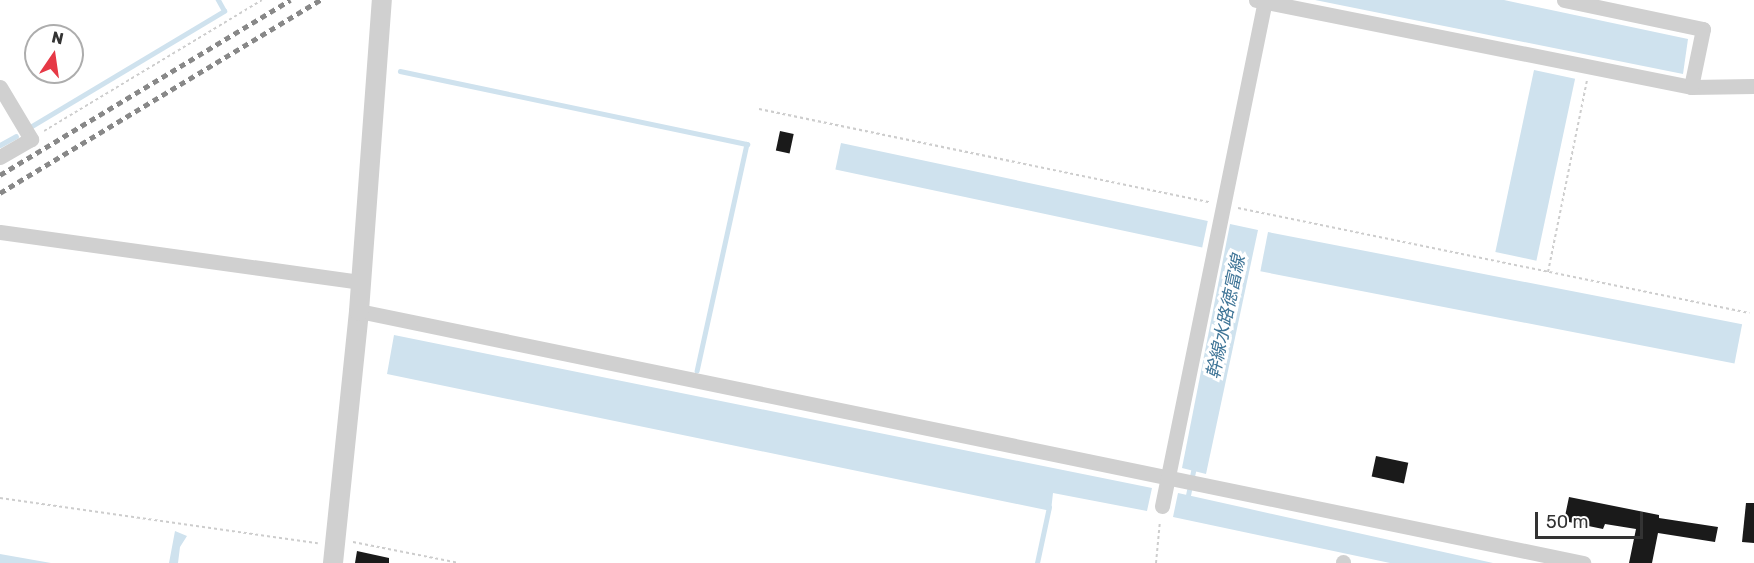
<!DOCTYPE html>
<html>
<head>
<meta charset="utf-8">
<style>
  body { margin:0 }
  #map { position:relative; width:1754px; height:563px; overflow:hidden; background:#fff; font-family:Rubik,"Noto Sans JP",sans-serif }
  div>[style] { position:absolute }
  .water>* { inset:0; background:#cfe2ee; transform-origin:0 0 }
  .stream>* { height:4.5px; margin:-2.25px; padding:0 2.25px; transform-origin:2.25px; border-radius:2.25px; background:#cfe2ee }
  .building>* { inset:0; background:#1a1a1a; transform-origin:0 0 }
  .path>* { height:2px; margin-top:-1px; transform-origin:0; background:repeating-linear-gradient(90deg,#cdcdcd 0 3px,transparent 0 6px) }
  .minor>* { height:15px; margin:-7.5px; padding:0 7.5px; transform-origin:7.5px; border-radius:7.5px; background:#d0d0d0 }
  .tertiary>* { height:20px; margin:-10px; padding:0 10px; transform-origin:10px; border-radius:10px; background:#d0d0d0 }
  .rail>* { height:4.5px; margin-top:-2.25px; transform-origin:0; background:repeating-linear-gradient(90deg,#888 0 6px,transparent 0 10.5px) }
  span { translate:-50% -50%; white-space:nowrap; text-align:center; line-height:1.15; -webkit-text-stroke:6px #fff; paint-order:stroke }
  .water-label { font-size:18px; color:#3f7597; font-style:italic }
  .north { position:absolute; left:24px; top:24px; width:60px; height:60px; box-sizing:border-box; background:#fff; border:2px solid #adadad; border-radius:50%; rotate:13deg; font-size:16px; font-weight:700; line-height:24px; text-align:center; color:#333 }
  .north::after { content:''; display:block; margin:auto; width:21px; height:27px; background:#e63946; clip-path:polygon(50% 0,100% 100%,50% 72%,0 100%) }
  .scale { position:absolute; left:1535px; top:512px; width:108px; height:27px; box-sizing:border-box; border:3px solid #333; border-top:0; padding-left:8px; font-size:18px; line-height:21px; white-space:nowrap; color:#333; -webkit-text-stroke:4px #fff; paint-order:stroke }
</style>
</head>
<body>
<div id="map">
  <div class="water">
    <div style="clip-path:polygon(1315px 0,1504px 0,1688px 39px,1683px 74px)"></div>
    <div style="left:1534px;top:70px;width:42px;height:186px;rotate:12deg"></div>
    <div style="left:841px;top:143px;width:375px;height:27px;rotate:12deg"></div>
    <div style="clip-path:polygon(1230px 224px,1258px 230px,1206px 474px,1182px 468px)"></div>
    <div style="left:1268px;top:232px;width:483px;height:40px;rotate:11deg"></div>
    <div style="clip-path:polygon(394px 335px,1152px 488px,1147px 511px,1053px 493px,1051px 511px,387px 374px)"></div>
    <div style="clip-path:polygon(1178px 493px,1493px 563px,1390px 563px,1173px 517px)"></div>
    <div style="clip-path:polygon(175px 531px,187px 536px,180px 547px,178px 563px,169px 563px)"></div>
    <div style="clip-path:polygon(0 554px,51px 563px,0 563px)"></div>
  </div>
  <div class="stream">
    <div style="left:400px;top:71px;width:355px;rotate:11.9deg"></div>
    <div style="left:747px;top:144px;width:232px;rotate:102.4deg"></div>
    <div style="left:32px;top:126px;width:224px;rotate:-30.9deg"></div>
    <div style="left:224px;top:11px;width:13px;rotate:-119deg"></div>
    <div style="left:0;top:145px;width:18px;rotate:-29deg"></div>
    <div style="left:1187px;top:500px;width:34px;rotate:-78deg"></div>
    <div style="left:1037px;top:563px;width:57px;rotate:-77.9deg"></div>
  </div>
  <div class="building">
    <div style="left:780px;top:131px;width:14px;height:20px;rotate:12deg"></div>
    <div style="left:1376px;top:456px;width:33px;height:21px;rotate:12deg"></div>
    <div style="clip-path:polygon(1569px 497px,1659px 515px,1659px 518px,1718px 527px,1715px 542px,1658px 533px,1652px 563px,1629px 563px,1636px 529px,1605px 524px,1603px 529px,1564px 521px)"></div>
    <div style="clip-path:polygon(1746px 503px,1754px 503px,1754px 543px,1742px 542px)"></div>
    <div style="clip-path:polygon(357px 551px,389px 558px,389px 563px,355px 563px)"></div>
  </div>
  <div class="path">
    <div style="left:759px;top:109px;width:460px;rotate:11.7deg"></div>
    <div style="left:44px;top:131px;width:254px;rotate:-31deg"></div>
    <div style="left:1238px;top:208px;width:522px;rotate:11.61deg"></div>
    <div style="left:1548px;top:272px;width:195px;rotate:-78.5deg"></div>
    <div style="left:0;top:498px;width:321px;rotate:8.1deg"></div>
    <div style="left:353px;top:542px;width:108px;rotate:11.2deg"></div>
    <div style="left:1156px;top:563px;width:42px;rotate:-84.6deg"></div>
  </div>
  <div class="minor">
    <div style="left:1256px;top:0;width:444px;rotate:11.3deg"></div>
    <div style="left:1691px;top:87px;width:63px;rotate:-0.9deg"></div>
    <div style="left:1564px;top:0;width:142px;rotate:11.8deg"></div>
    <div style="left:1703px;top:29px;width:59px;rotate:101.7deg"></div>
    <div style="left:0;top:87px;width:61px;rotate:59.2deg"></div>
    <div style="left:31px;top:139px;width:36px;rotate:150deg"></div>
    <div style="left:0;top:232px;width:365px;rotate:7.9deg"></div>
    <div style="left:359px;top:311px;width:1250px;rotate:11.63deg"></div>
    <div style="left:1162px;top:506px;width:516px;rotate:-78.49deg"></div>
    <div style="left:1343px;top:563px;width:1px;rotate:-90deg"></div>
  </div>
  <div class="tertiary">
    <div style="left:333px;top:563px;width:253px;rotate:-84.1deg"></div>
    <div style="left:359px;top:311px;width:312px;rotate:-85.8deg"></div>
  </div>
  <div class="rail">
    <div style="left:0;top:175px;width:339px;rotate:-31.1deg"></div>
    <div style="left:0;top:193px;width:374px;rotate:-31.1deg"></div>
  </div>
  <div class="water-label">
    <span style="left:1226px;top:317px;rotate:-78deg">幹線水路徳富線</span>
  </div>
  <div class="north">N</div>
  <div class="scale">50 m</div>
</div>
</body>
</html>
